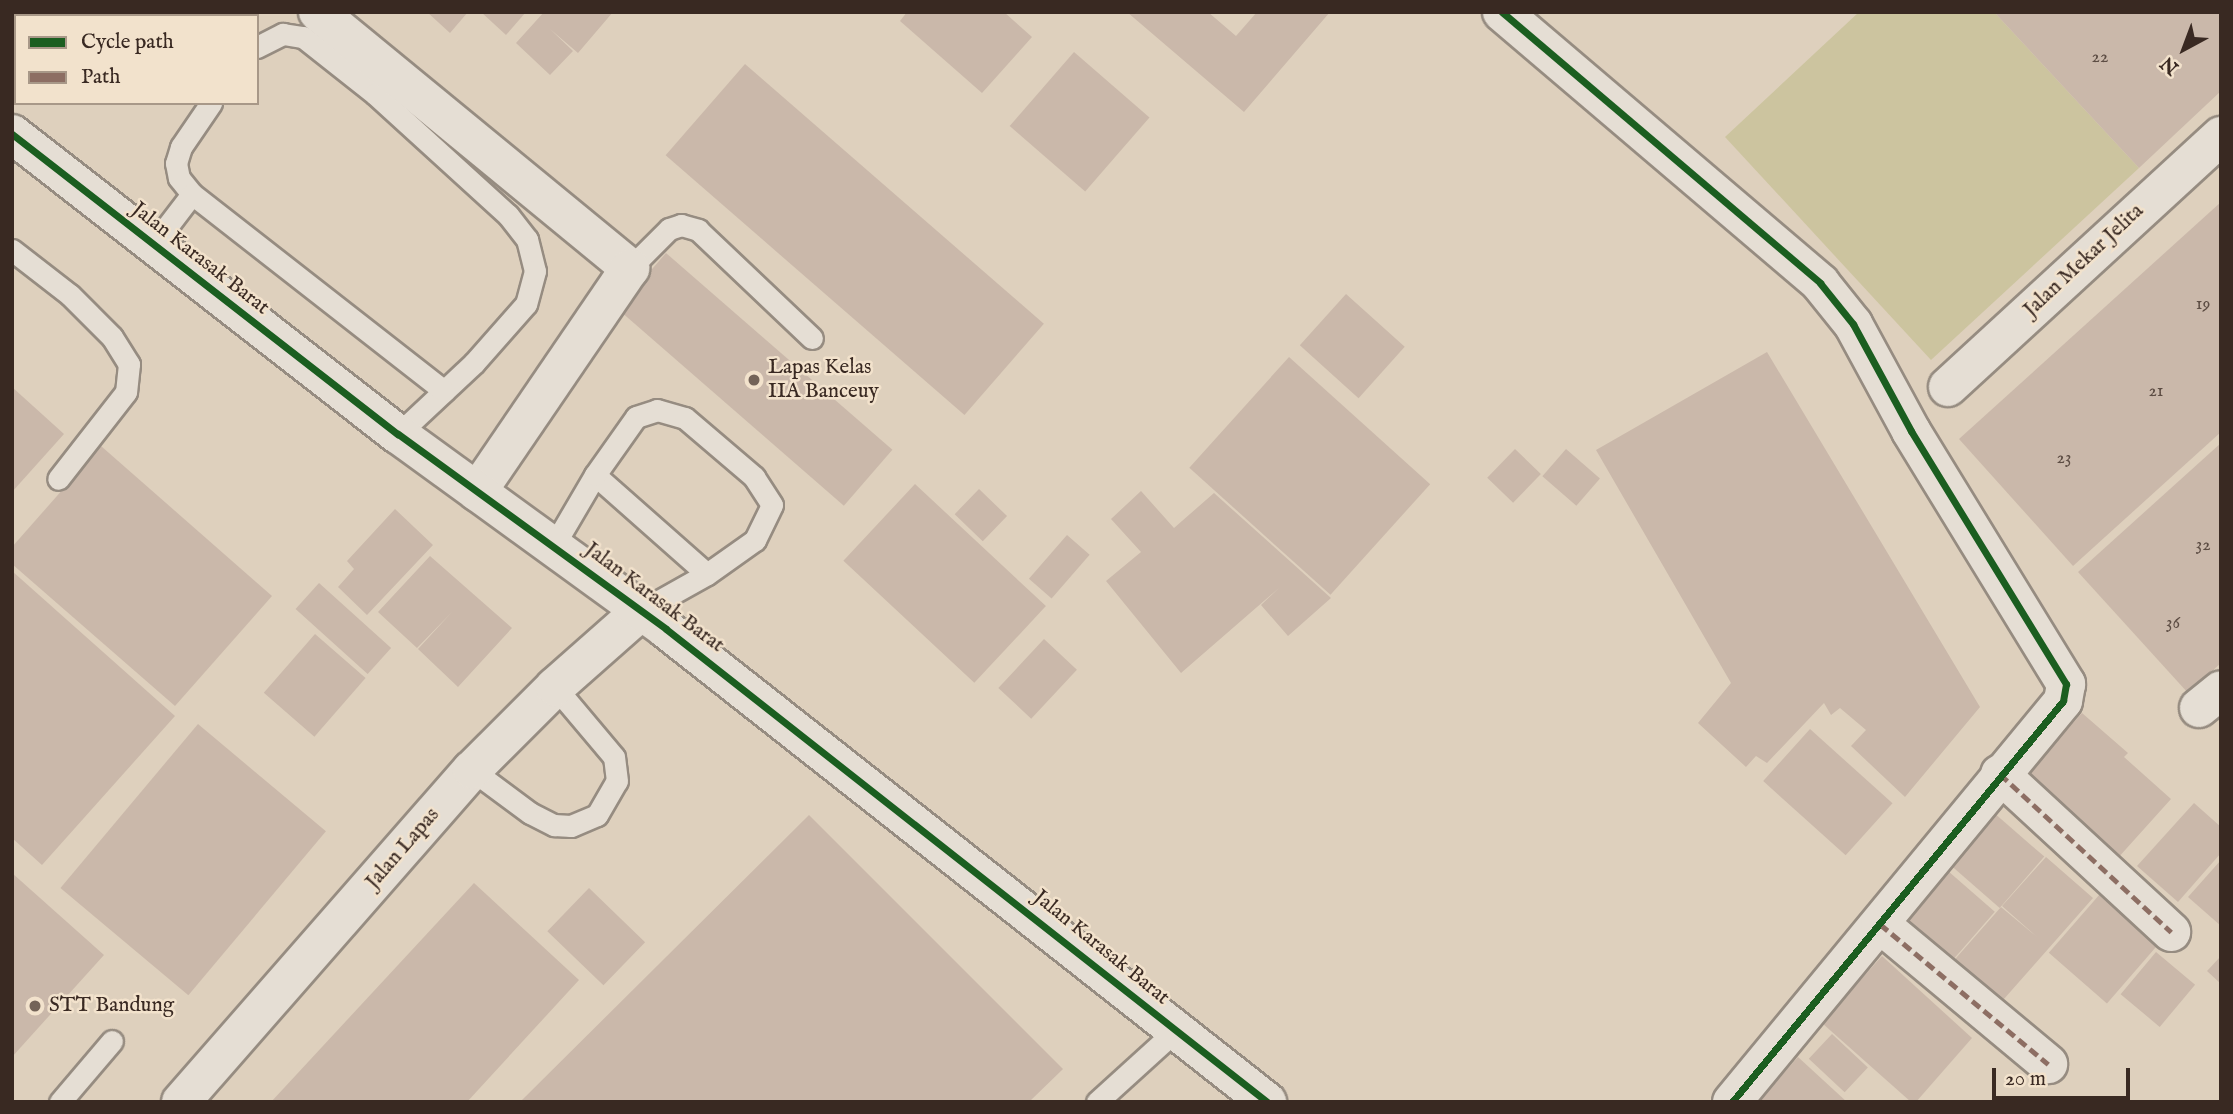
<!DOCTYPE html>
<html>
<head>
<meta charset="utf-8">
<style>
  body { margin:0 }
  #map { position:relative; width:2233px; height:1114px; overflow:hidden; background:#ded0bd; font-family:"IM FELL English",serif }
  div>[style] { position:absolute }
  .green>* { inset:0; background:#ccc49f }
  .building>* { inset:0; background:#cab8aa; transform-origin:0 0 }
  .roads { filter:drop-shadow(2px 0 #968c81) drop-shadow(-2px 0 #968c81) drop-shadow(0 2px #968c81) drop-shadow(0 -2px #968c81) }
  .lane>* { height:21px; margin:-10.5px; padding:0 10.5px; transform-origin:10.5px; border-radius:10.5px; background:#e5ded4 }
  .street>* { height:38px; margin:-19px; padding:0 19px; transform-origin:19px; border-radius:19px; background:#e5ded4 }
  .secondary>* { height:38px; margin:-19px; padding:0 19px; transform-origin:19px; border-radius:19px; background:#e5ded4 }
  .quiet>* { height:5px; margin-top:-2.5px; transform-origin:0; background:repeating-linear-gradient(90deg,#8d6e63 0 10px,transparent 0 15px) }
  .cycleway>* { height:7px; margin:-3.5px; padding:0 3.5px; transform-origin:3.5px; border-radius:3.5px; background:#1b5e20 }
  .dots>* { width:19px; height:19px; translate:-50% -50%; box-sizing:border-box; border:4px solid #f2e2cc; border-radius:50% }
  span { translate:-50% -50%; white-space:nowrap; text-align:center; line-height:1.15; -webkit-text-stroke:5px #f2e2cc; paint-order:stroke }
  .number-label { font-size:18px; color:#5d4d44 }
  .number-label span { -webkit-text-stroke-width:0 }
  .street-label { font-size:21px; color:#392922 }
  .poi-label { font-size:21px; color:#392922 }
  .left { translate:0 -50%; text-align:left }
  .frame { position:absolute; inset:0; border:14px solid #392922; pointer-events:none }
  .legend { position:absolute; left:14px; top:14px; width:245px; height:91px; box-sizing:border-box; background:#f2e2cc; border:2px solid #a89888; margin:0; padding:9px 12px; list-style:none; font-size:21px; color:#392922 }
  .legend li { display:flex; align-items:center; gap:14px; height:35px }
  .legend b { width:35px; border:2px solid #a89888 }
  .north { position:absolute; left:2149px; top:14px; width:70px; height:70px; -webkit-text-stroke:5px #f2e2cc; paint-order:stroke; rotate:221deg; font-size:19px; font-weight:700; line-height:28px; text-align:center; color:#392922 }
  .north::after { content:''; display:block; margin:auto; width:24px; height:32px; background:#392922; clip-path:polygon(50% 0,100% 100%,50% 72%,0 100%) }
  .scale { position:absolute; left:1992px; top:1068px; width:138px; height:32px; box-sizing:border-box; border:4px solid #392922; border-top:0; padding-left:9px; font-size:21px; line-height:24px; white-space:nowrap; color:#392922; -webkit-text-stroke:5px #f2e2cc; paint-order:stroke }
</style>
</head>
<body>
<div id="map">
  <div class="green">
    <div style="clip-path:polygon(1859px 12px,1994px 12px,2139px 168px,1931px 360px,1725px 137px)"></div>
  </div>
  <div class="building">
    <div style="clip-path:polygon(427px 12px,468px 12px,450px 33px)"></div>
    <div style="clip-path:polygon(481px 12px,526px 12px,506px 35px)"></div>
    <div style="clip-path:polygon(544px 12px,613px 12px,578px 53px,550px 29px,573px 51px,550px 75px,516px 43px)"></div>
    <div style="clip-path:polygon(907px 12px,1004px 12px,1032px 37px,982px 93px,900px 21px)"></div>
    <div style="clip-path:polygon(1127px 12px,1208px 12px,1236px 36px,1257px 12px,1330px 12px,1244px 112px)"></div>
    <div style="clip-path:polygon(1994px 12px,2221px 12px,2221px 91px,2139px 168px)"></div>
    <div style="left:1074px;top:52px;width:100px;height:98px;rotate:41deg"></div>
    <div style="left:745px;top:64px;width:396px;height:121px;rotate:41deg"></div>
    <div style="clip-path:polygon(2221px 202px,2221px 432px,2073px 566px,1959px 439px)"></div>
    <div style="left:666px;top:253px;width:300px;height:74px;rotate:41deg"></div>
    <div style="left:1346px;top:294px;width:79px;height:69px;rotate:42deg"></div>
    <div style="clip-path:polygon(1767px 352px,1980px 707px,1905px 797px,1851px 746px,1866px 730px,1840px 708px,1831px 715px,1824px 703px,1767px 763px,1756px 756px,1746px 767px,1698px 723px,1731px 683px,1596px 450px)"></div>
    <div style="left:1289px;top:357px;width:190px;height:149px;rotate:42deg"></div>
    <div style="clip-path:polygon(12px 387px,64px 434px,12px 492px)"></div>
    <div style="clip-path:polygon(2221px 443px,2221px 663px,2188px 693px,2078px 572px)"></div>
    <div style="clip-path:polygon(101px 446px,272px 596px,175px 706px,12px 564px,12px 547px)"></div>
    <div style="left:1515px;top:449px;width:36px;height:40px;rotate:44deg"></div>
    <div style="left:1566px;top:449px;width:45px;height:36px;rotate:41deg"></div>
    <div style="left:915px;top:484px;width:179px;height:105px;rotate:43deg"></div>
    <div style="left:979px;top:489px;width:39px;height:35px;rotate:44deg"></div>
    <div style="clip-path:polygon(1141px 491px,1174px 528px,1214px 493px,1331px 598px,1288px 636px,1261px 605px,1279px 588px,1181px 673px,1106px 581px,1141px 552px,1111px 519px)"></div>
    <div style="clip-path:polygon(395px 509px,433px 545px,367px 615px,338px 587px,354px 569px,347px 561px)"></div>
    <div style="left:1067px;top:535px;width:30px;height:58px;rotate:41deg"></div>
    <div style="clip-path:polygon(430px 556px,512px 628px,458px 687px,418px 649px,452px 612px,417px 648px,378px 612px)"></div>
    <div style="clip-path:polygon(12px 571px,175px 716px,42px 865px,12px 838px)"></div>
    <div style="left:319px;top:583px;width:97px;height:35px;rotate:42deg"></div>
    <div style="left:315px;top:634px;width:67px;height:78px;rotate:41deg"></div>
    <div style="left:1044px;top:639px;width:45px;height:67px;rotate:43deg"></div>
    <div style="clip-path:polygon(2082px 713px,2128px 753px,2124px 757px,2171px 799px,2117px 859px,2025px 777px)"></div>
    <div style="left:198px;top:724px;width:167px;height:214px;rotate:40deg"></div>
    <div style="left:1810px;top:729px;width:111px;height:70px;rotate:42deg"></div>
    <div style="clip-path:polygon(2194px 803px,2221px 827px,2221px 853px,2178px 902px,2137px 866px)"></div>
    <div style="left:1993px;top:812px;width:68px;height:68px;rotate:41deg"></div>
    <div style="clip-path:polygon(809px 815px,1063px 1069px,1029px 1102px,520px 1102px)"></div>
    <div style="clip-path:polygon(2046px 857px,2093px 898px,1996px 1008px,1949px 966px,2001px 907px,2037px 937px,2002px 906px)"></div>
    <div style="clip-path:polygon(2221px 860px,2221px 926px,2188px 897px)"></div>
    <div style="left:1948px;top:871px;width:62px;height:71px;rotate:41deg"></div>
    <div style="clip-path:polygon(12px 873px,104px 955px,12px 1057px)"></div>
    <div style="clip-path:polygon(474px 883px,579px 980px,467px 1102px,271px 1102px)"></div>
    <div style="left:589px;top:888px;width:78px;height:60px;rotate:44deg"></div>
    <div style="left:2100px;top:894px;width:77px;height:78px;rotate:41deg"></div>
    <div style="left:2156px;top:952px;width:51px;height:55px;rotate:40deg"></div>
    <div style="clip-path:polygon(1882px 956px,1972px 1038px,1916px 1102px,1911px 1102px,1822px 1023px)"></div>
    <div style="clip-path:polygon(2221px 956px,2221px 984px,2207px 971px)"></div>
    <div style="left:1832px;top:1034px;width:49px;height:34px;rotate:43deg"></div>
    <div style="clip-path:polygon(1798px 1057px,1847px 1102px,1758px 1102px)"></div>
  </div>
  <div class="roads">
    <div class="lane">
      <div style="left:257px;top:47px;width:29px;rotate:-27deg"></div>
      <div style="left:283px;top:34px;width:20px;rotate:9deg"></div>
      <div style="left:303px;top:37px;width:92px;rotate:38.4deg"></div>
      <div style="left:375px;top:94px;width:180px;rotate:42.3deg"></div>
      <div style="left:508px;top:215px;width:31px;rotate:52deg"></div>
      <div style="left:527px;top:239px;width:33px;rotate:76deg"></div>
      <div style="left:535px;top:271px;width:34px;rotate:105deg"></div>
      <div style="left:526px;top:304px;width:79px;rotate:131.4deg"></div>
      <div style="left:474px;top:363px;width:104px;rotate:136.9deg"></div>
      <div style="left:211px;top:103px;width:53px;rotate:124.3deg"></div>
      <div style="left:181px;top:147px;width:17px;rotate:107deg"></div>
      <div style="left:176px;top:163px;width:15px;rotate:79deg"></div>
      <div style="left:179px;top:178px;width:21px;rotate:51deg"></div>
      <div style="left:192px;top:194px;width:320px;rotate:38deg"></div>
      <div style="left:153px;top:245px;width:64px;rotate:-52.6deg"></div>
      <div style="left:12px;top:250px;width:73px;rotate:37.8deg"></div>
      <div style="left:70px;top:295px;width:59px;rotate:45deg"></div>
      <div style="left:112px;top:337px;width:32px;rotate:58deg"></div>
      <div style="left:129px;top:364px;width:28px;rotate:96deg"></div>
      <div style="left:126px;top:392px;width:110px;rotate:128deg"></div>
      <div style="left:630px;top:268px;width:55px;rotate:-45deg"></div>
      <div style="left:669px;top:229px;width:13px;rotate:-18deg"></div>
      <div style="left:681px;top:225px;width:18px;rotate:16deg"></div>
      <div style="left:698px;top:230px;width:157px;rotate:43.5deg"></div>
      <div style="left:595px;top:475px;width:149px;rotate:41.5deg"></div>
      <div style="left:554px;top:545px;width:81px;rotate:-59.6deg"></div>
      <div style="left:595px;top:475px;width:71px;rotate:-54.7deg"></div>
      <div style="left:636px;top:417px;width:22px;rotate:-18deg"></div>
      <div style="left:657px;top:410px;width:29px;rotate:16deg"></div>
      <div style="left:685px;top:418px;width:91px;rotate:40.5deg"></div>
      <div style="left:754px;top:477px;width:33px;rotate:57deg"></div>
      <div style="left:772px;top:505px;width:39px;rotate:116deg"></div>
      <div style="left:755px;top:540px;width:59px;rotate:144.7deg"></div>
      <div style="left:707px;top:574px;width:76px;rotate:150.7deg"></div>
      <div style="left:472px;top:770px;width:72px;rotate:36.6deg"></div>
      <div style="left:530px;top:813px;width:27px;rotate:27deg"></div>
      <div style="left:554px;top:825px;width:17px;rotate:3deg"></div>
      <div style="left:571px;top:826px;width:28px;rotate:-23deg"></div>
      <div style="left:597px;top:815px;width:39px;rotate:-60deg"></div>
      <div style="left:617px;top:781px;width:24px;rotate:-97deg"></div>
      <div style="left:614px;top:757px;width:92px;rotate:-130.1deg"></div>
      <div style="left:60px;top:1102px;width:80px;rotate:-49.6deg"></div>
      <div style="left:1097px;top:1102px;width:107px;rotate:-42.3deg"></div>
    </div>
    <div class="street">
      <div style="left:318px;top:12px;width:404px;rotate:39.4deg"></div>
      <div style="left:630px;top:268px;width:271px;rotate:124.3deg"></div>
      <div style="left:1502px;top:12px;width:418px;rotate:40.4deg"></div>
      <div style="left:1820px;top:283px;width:53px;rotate:51.2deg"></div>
      <div style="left:1853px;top:324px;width:122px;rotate:61.5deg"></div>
      <div style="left:1911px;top:431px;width:297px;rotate:58.5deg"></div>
      <div style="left:2066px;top:684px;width:17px;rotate:100deg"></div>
      <div style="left:2063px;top:701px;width:520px;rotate:129.54deg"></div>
      <div style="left:1948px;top:387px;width:371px;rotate:-42.6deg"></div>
      <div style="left:2199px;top:708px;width:28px;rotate:-39deg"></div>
      <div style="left:2000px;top:774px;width:233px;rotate:42.7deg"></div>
      <div style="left:1880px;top:924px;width:219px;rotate:39.8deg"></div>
      <div style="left:181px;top:1102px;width:441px;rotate:-48.8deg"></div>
      <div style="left:472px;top:770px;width:117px;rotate:-45deg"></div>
      <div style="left:555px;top:687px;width:115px;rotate:-41.5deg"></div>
    </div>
    <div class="secondary">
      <div style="left:12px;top:134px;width:489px;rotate:37.9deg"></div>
      <div style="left:398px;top:434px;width:331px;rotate:36deg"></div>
      <div style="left:666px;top:629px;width:765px;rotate:38.2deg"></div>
    </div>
  </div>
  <div class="quiet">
    <div style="left:2000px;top:774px;width:233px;rotate:42.7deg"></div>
    <div style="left:1880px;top:924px;width:219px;rotate:39.8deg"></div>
  </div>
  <div class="cycleway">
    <div style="left:1502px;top:12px;width:418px;rotate:40.4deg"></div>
    <div style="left:1820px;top:283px;width:53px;rotate:51.2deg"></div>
    <div style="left:1853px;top:324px;width:122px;rotate:61.5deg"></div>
    <div style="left:1911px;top:431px;width:297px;rotate:58.5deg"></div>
    <div style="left:2066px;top:684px;width:17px;rotate:100deg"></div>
    <div style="left:2063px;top:701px;width:520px;rotate:129.54deg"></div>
    <div style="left:12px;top:134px;width:489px;rotate:37.9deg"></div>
    <div style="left:398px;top:434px;width:331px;rotate:36deg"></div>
    <div style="left:666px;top:629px;width:765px;rotate:38.2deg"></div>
  </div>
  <div class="dots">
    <div style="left:754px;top:380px;background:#736358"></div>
    <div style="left:35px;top:1006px;background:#736358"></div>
  </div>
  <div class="number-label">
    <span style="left:2100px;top:58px">22</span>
    <span style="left:2203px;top:305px">19</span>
    <span style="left:2156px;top:392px">21</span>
    <span style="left:2064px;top:459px">23</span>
    <span style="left:2203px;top:546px">32</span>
    <span style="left:2173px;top:624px">36</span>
  </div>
  <div class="street-label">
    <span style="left:200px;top:259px;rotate:38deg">Jalan Karasak Barat</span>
    <span style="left:2084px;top:261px;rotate:-43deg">Jalan Mekar Jelita</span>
    <span style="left:654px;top:598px;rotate:37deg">Jalan Karasak Barat</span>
    <span style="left:403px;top:849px;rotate:-49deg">Jalan Lapas</span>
    <span style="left:1101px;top:948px;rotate:39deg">Jalan Karasak Barat</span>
  </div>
  <div class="poi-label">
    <span class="left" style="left:768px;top:380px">Lapas Kelas<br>IIA Banceuy</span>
    <span class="left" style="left:49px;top:1006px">STT Bandung</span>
  </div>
  <div class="frame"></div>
  <ul class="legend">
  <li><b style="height:9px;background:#1b5e20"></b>Cycle path</li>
  <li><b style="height:9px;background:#8d6e63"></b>Path</li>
  </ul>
  <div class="north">N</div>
  <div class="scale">20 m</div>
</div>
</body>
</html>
